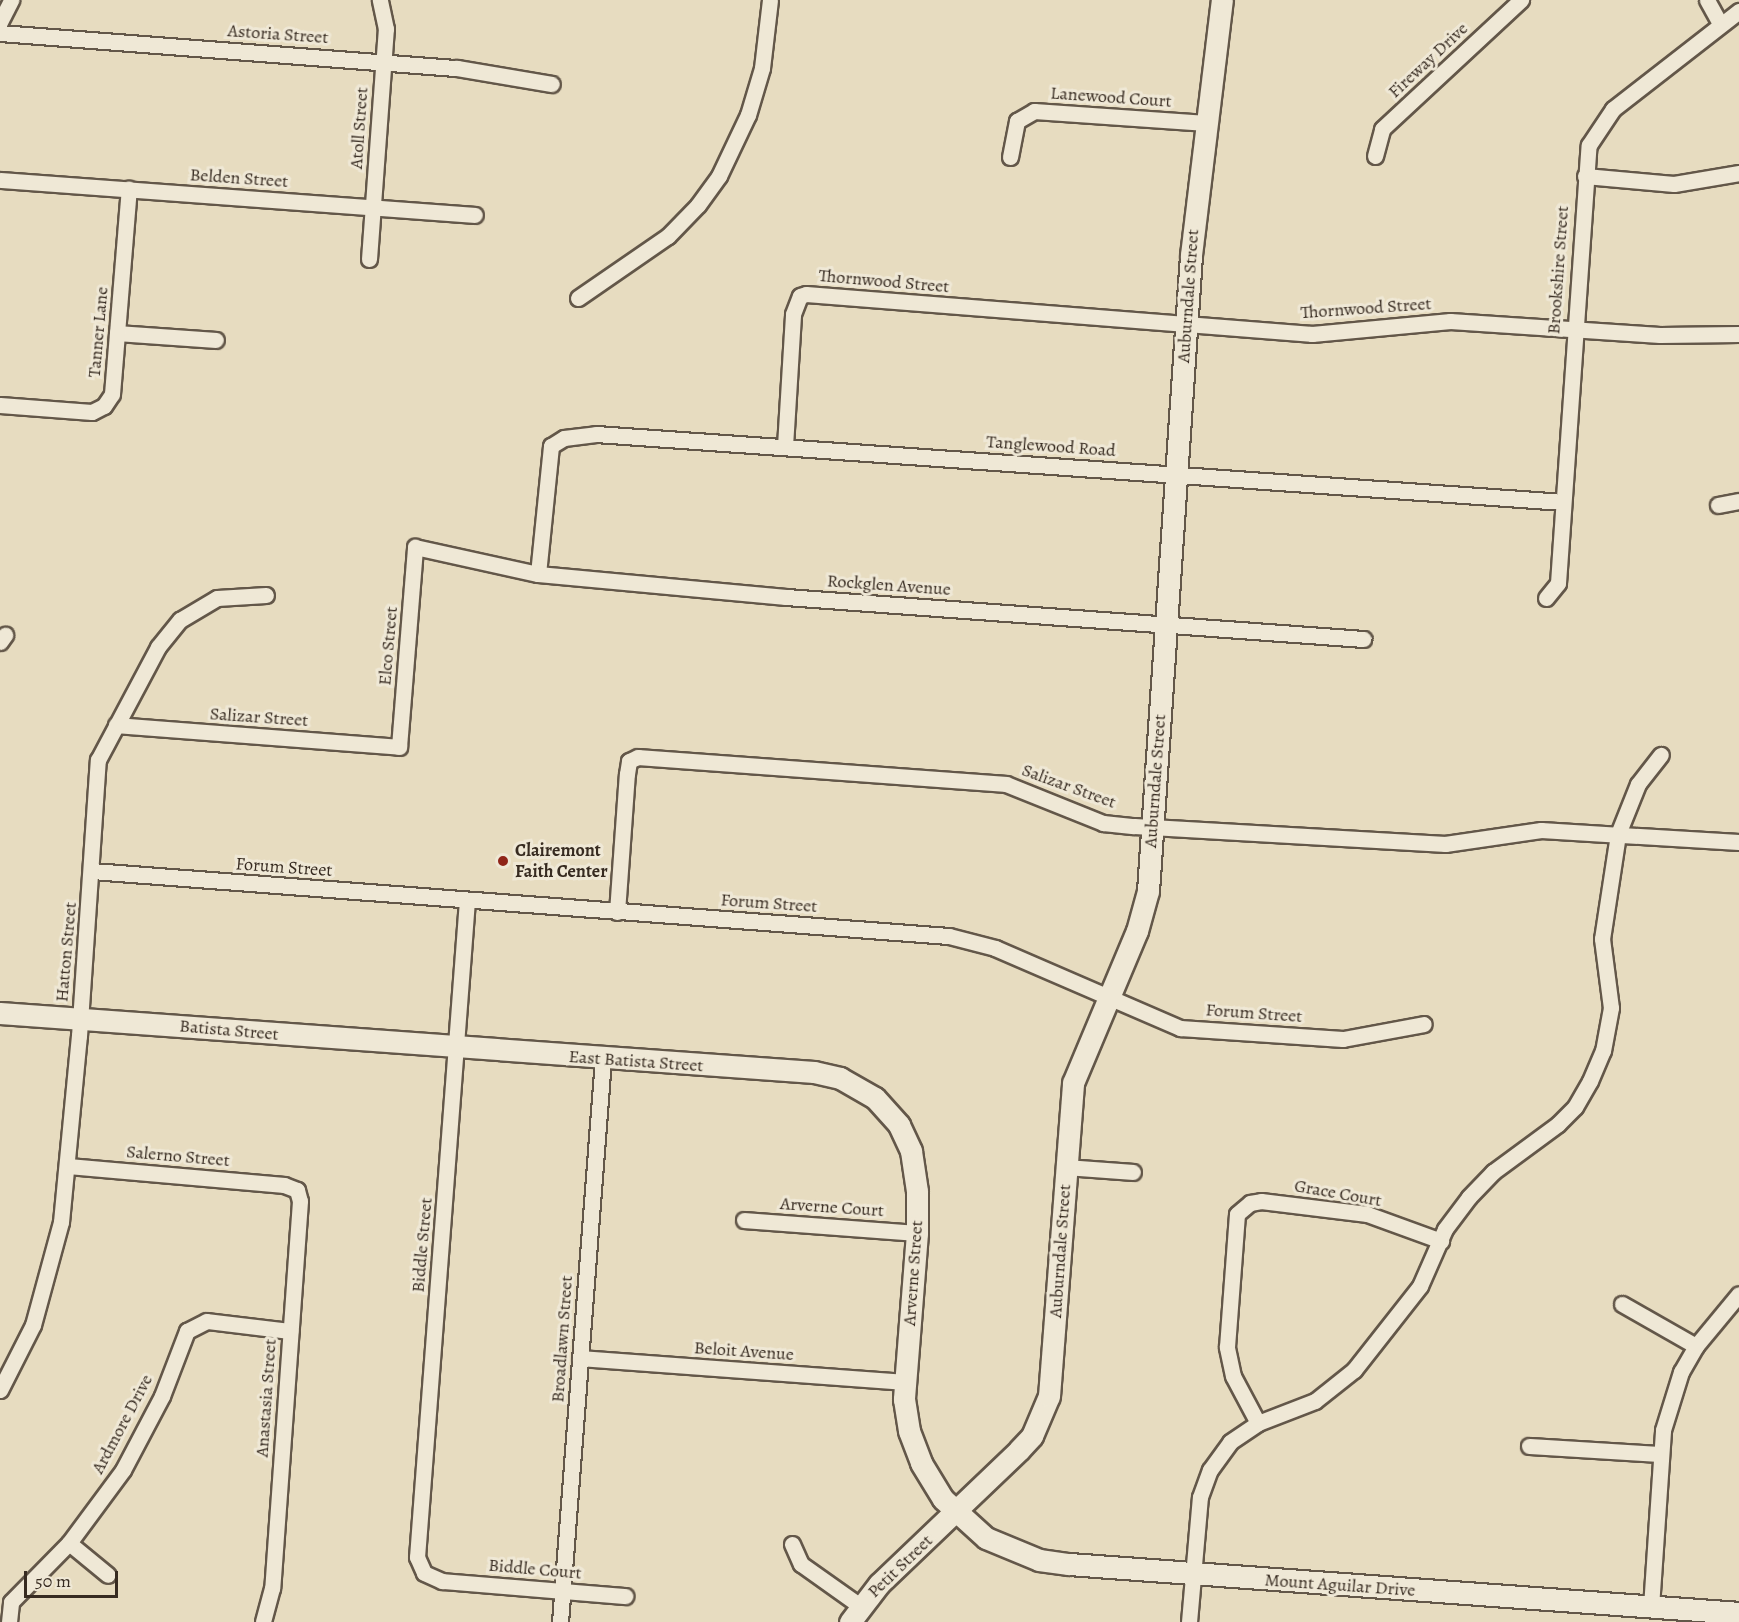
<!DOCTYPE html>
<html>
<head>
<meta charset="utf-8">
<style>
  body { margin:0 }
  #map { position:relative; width:1739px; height:1622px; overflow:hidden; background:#e7dcc0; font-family:Alegreya,serif }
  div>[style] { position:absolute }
  .roads { filter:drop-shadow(2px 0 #635749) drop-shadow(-2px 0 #635749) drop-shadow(0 2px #635749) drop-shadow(0 -2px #635749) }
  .street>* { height:15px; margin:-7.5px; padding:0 7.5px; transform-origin:7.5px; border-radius:7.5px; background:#efe8d6 }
  .secondary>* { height:21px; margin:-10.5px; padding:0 10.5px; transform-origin:10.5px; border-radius:10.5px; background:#efe8d6 }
  .dots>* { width:16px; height:16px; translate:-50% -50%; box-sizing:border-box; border:3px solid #efe8d6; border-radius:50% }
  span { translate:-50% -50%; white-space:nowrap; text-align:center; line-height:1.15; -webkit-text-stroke:6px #efe8d6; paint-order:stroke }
  .street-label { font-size:18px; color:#372b21 }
  .poi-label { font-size:18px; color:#372b21; font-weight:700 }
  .left { translate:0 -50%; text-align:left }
  .scale { position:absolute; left:24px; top:1571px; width:94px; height:27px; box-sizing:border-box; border:3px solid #372b21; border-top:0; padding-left:8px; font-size:18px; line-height:21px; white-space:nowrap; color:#372b21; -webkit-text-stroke:4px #efe8d6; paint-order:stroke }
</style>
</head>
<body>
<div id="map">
  <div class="roads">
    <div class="street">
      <div style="left:1707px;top:0;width:26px;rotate:61deg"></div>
      <div style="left:0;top:22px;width:25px;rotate:-63deg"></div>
      <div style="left:0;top:33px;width:458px;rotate:4.4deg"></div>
      <div style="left:457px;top:68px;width:96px;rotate:9.6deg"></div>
      <div style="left:1375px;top:156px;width:28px;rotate:-75deg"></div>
      <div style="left:1382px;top:129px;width:190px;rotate:-42.9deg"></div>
      <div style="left:1010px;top:157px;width:37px;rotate:-79deg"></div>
      <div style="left:1017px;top:121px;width:20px;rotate:-30deg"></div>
      <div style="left:1034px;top:111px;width:173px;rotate:4deg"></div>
      <div style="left:1585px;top:176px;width:89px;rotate:5.1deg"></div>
      <div style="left:1674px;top:184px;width:66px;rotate:-9.6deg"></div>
      <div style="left:0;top:180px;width:476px;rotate:4.2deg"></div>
      <div style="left:369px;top:259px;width:231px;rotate:-85.8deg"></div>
      <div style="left:386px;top:29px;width:30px;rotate:-102deg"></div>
      <div style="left:578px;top:298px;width:109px;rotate:-34.6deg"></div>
      <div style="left:668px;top:236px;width:43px;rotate:-45.9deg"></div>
      <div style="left:698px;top:205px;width:36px;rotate:-54deg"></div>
      <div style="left:719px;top:176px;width:68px;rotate:-64.6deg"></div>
      <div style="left:748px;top:115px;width:49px;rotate:-73.4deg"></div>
      <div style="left:762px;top:68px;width:68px;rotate:-83.3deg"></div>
      <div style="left:117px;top:333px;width:99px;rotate:4deg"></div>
      <div style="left:0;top:405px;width:92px;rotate:4.4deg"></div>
      <div style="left:92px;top:412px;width:13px;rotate:-27deg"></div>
      <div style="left:104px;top:406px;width:14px;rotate:-56deg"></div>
      <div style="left:112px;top:394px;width:206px;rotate:-85.3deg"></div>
      <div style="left:785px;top:446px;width:132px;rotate:-86.5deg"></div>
      <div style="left:793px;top:314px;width:19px;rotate:-69deg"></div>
      <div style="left:800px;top:296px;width:6px;rotate:-18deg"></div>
      <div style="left:806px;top:294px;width:508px;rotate:4.52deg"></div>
      <div style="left:1312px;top:334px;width:139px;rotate:-5.4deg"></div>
      <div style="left:1450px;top:321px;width:210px;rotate:3.8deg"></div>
      <div style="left:1660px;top:335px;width:79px;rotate:-0.7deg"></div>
      <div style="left:1718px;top:505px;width:21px;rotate:-11deg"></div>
      <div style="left:538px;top:574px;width:129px;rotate:-84.2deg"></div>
      <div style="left:551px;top:446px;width:15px;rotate:-32deg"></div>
      <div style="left:564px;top:438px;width:32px;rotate:-7deg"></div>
      <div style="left:596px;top:434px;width:969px;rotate:4.02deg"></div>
      <div style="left:1546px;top:598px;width:19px;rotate:-51deg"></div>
      <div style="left:1558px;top:583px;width:439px;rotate:-86deg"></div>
      <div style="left:1589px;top:145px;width:43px;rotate:-56.3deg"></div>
      <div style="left:1613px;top:109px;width:160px;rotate:-37.9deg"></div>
      <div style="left:0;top:642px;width:9px;rotate:-54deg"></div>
      <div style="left:116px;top:725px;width:284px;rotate:4.4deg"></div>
      <div style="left:399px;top:747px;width:201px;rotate:-85.4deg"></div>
      <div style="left:415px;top:547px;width:126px;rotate:12.4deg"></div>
      <div style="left:538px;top:574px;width:249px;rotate:5.3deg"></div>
      <div style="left:786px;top:597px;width:579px;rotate:4.16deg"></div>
      <div style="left:92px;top:871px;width:859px;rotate:4.34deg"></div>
      <div style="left:949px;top:936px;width:48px;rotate:14.6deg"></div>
      <div style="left:995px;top:948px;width:202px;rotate:23.4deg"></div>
      <div style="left:1180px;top:1028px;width:163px;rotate:3.9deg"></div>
      <div style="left:1343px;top:1039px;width:82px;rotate:-10.5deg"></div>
      <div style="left:467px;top:900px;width:659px;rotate:94.35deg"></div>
      <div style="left:417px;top:1557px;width:17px;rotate:66deg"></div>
      <div style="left:424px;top:1573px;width:20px;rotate:24deg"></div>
      <div style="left:442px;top:1581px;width:184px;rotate:4.7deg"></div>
      <div style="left:617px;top:912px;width:138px;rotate:-85.9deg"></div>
      <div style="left:627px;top:774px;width:13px;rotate:-81deg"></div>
      <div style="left:629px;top:761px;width:10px;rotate:-24deg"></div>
      <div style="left:638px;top:757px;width:369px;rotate:4.2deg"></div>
      <div style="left:1006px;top:784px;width:105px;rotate:21.9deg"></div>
      <div style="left:1103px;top:823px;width:31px;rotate:6deg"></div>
      <div style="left:1134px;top:826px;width:312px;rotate:3.3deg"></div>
      <div style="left:1445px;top:844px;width:97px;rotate:-8.3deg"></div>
      <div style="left:1541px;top:830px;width:198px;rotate:3.5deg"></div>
      <div style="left:68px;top:1166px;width:217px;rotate:5deg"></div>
      <div style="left:284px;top:1185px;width:14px;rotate:21deg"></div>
      <div style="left:297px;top:1190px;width:11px;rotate:75deg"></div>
      <div style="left:300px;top:1201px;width:388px;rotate:94.1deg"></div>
      <div style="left:272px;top:1588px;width:35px;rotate:105deg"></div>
      <div style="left:1066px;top:1167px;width:67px;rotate:4.3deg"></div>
      <div style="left:744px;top:1220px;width:173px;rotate:4.3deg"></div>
      <div style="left:1622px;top:1304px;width:85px;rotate:29.6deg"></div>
      <div style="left:580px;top:1358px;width:326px;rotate:4.2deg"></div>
      <div style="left:0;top:1390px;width:73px;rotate:-63.1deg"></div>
      <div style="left:33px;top:1325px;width:107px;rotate:-74.8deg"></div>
      <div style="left:61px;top:1222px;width:187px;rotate:-84.5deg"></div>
      <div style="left:79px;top:1036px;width:277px;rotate:-86.1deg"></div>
      <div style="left:98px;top:760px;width:128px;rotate:-62deg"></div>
      <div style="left:158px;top:647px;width:35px;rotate:-51deg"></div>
      <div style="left:180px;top:620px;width:43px;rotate:-30.7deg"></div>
      <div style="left:217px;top:598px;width:49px;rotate:-3.5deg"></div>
      <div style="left:1258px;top:1423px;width:53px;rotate:-118deg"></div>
      <div style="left:1233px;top:1376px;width:30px;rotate:-102deg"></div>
      <div style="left:1227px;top:1347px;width:133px;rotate:-85.7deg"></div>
      <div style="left:1237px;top:1214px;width:17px;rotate:-40deg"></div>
      <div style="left:1250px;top:1203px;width:11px;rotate:-10deg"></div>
      <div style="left:1261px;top:1201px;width:107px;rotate:7deg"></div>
      <div style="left:1367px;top:1214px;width:79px;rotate:20deg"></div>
      <div style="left:1529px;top:1446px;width:131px;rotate:3.5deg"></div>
      <div style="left:69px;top:1543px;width:50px;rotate:39.4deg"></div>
      <div style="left:792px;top:1544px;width:22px;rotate:66deg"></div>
      <div style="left:801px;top:1564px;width:72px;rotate:35.4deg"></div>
      <div style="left:1651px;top:1607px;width:177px;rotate:-86.1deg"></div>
      <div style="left:1663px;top:1430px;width:61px;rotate:-72.8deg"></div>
      <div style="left:1681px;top:1372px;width:30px;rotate:-60deg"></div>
      <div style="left:1696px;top:1346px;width:67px;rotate:-50.4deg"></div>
      <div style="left:9px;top:1622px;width:20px;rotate:-84deg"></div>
      <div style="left:11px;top:1602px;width:83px;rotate:-45.5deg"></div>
      <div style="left:69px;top:1543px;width:91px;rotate:-53.5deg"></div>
      <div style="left:123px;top:1470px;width:84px;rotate:-62.2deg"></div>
      <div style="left:162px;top:1396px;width:70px;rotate:-69deg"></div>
      <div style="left:187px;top:1331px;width:22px;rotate:-27deg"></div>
      <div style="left:207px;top:1321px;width:84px;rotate:6.9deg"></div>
      <div style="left:560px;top:1622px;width:565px;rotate:-85.63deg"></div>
      <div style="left:1189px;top:1622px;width:125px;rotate:-85deg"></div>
      <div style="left:1200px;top:1497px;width:29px;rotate:-70deg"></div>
      <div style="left:1210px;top:1470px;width:34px;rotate:-54deg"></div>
      <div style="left:1230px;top:1442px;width:34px;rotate:-34deg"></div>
      <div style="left:1258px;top:1423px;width:61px;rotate:-21.1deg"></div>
      <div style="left:1315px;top:1401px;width:50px;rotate:-38.5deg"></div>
      <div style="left:1354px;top:1370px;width:107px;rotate:-51.8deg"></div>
      <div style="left:1420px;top:1286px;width:62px;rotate:-66.3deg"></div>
      <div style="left:1445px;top:1229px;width:40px;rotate:-53deg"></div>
      <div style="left:1469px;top:1197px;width:35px;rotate:-46deg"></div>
      <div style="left:1493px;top:1172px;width:81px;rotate:-36.4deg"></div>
      <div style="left:1558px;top:1124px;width:24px;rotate:-45deg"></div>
      <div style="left:1575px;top:1107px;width:30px;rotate:-60deg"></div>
      <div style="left:1590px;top:1081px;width:33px;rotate:-67deg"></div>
      <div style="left:1603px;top:1051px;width:44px;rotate:-79.5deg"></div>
      <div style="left:1611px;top:1008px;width:70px;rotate:-97.4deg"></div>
      <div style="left:1602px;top:939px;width:106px;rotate:-81.3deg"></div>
      <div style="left:1618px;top:834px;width:54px;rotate:-68.2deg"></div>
      <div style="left:1638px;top:784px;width:37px;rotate:-52deg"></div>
    </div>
    <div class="secondary">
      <div style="left:0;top:1013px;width:816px;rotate:4.15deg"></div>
      <div style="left:814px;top:1072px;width:27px;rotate:13deg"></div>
      <div style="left:840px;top:1078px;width:40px;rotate:29.7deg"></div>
      <div style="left:875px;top:1098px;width:36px;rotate:48deg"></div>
      <div style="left:899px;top:1125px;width:29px;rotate:65deg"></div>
      <div style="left:911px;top:1151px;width:40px;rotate:81.5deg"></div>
      <div style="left:917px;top:1191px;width:42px;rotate:90deg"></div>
      <div style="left:917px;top:1233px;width:167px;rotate:94.5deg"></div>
      <div style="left:904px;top:1399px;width:32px;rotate:81deg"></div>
      <div style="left:909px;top:1431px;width:34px;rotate:69deg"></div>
      <div style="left:921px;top:1463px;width:42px;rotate:58.6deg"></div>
      <div style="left:943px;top:1499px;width:58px;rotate:42.2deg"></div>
      <div style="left:986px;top:1538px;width:57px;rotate:22.5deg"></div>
      <div style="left:1039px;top:1560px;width:30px;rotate:8deg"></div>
      <div style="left:1069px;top:1564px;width:672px;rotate:4.18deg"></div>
      <div style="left:850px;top:1622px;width:48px;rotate:-52.7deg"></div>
      <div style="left:879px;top:1584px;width:194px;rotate:-43.7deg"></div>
      <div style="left:1019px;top:1450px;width:19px;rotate:-47deg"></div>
      <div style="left:1032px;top:1436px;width:43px;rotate:-67deg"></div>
      <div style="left:1049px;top:1396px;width:314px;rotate:-85.6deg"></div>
      <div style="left:1073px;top:1083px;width:165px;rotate:-67.2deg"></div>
      <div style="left:1137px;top:931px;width:41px;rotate:-74.6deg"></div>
      <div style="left:1148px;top:891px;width:637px;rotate:-86.13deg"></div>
      <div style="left:1191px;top:255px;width:257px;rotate:-83.1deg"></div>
    </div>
  </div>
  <div class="dots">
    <div style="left:503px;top:861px;background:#8f2418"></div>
  </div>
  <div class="street-label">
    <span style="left:278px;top:34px;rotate:4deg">Astoria Street</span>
    <span style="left:1428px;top:60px;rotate:-43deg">Fireway Drive</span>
    <span style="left:1111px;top:97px;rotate:4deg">Lanewood Court</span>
    <span style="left:359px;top:128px;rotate:-86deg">Atoll Street</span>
    <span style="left:239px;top:178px;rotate:4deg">Belden Street</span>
    <span style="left:1558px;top:270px;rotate:-86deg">Brookshire Street</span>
    <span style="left:884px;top:281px;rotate:5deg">Thornwood Street</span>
    <span style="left:1188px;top:296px;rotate:-86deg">Auburndale Street</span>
    <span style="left:1366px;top:308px;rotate:-4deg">Thornwood Street</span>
    <span style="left:98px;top:332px;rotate:-85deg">Tanner Lane</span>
    <span style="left:1051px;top:446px;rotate:4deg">Tanglewood Road</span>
    <span style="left:889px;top:585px;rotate:4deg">Rockglen Avenue</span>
    <span style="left:388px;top:646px;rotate:-85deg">Elco Street</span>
    <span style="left:259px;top:717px;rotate:4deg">Salizar Street</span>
    <span style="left:1155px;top:781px;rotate:-86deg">Auburndale Street</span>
    <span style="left:1069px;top:786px;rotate:20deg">Salizar Street</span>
    <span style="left:284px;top:867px;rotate:4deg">Forum Street</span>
    <span style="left:769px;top:903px;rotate:4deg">Forum Street</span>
    <span style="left:66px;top:952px;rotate:-85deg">Hatton Street</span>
    <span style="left:1254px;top:1013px;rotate:4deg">Forum Street</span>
    <span style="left:229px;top:1030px;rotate:5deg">Batista Street</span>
    <span style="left:636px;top:1061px;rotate:4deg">East Batista Street</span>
    <span style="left:178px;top:1156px;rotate:5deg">Salerno Street</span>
    <span style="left:1338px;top:1193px;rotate:10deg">Grace Court</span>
    <span style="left:832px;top:1207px;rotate:4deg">Arverne Court</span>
    <span style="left:422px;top:1245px;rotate:-85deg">Biddle Street</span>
    <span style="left:1060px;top:1251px;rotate:-86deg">Auburndale Street</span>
    <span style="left:913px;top:1273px;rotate:-86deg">Arverne Street</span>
    <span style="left:562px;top:1339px;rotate:-86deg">Broadlawn Street</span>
    <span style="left:744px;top:1351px;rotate:4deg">Beloit Avenue</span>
    <span style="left:266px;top:1398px;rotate:-86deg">Anastasia Street</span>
    <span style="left:122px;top:1424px;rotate:-62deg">Ardmore Drive</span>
    <span style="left:900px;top:1566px;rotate:-44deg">Petit Street</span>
    <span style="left:535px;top:1569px;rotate:5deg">Biddle Court</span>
    <span style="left:1340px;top:1585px;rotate:4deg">Mount Aguilar Drive</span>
  </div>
  <div class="poi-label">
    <span class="left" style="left:515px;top:861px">Clairemont<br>Faith Center</span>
  </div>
  <div class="scale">50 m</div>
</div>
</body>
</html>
